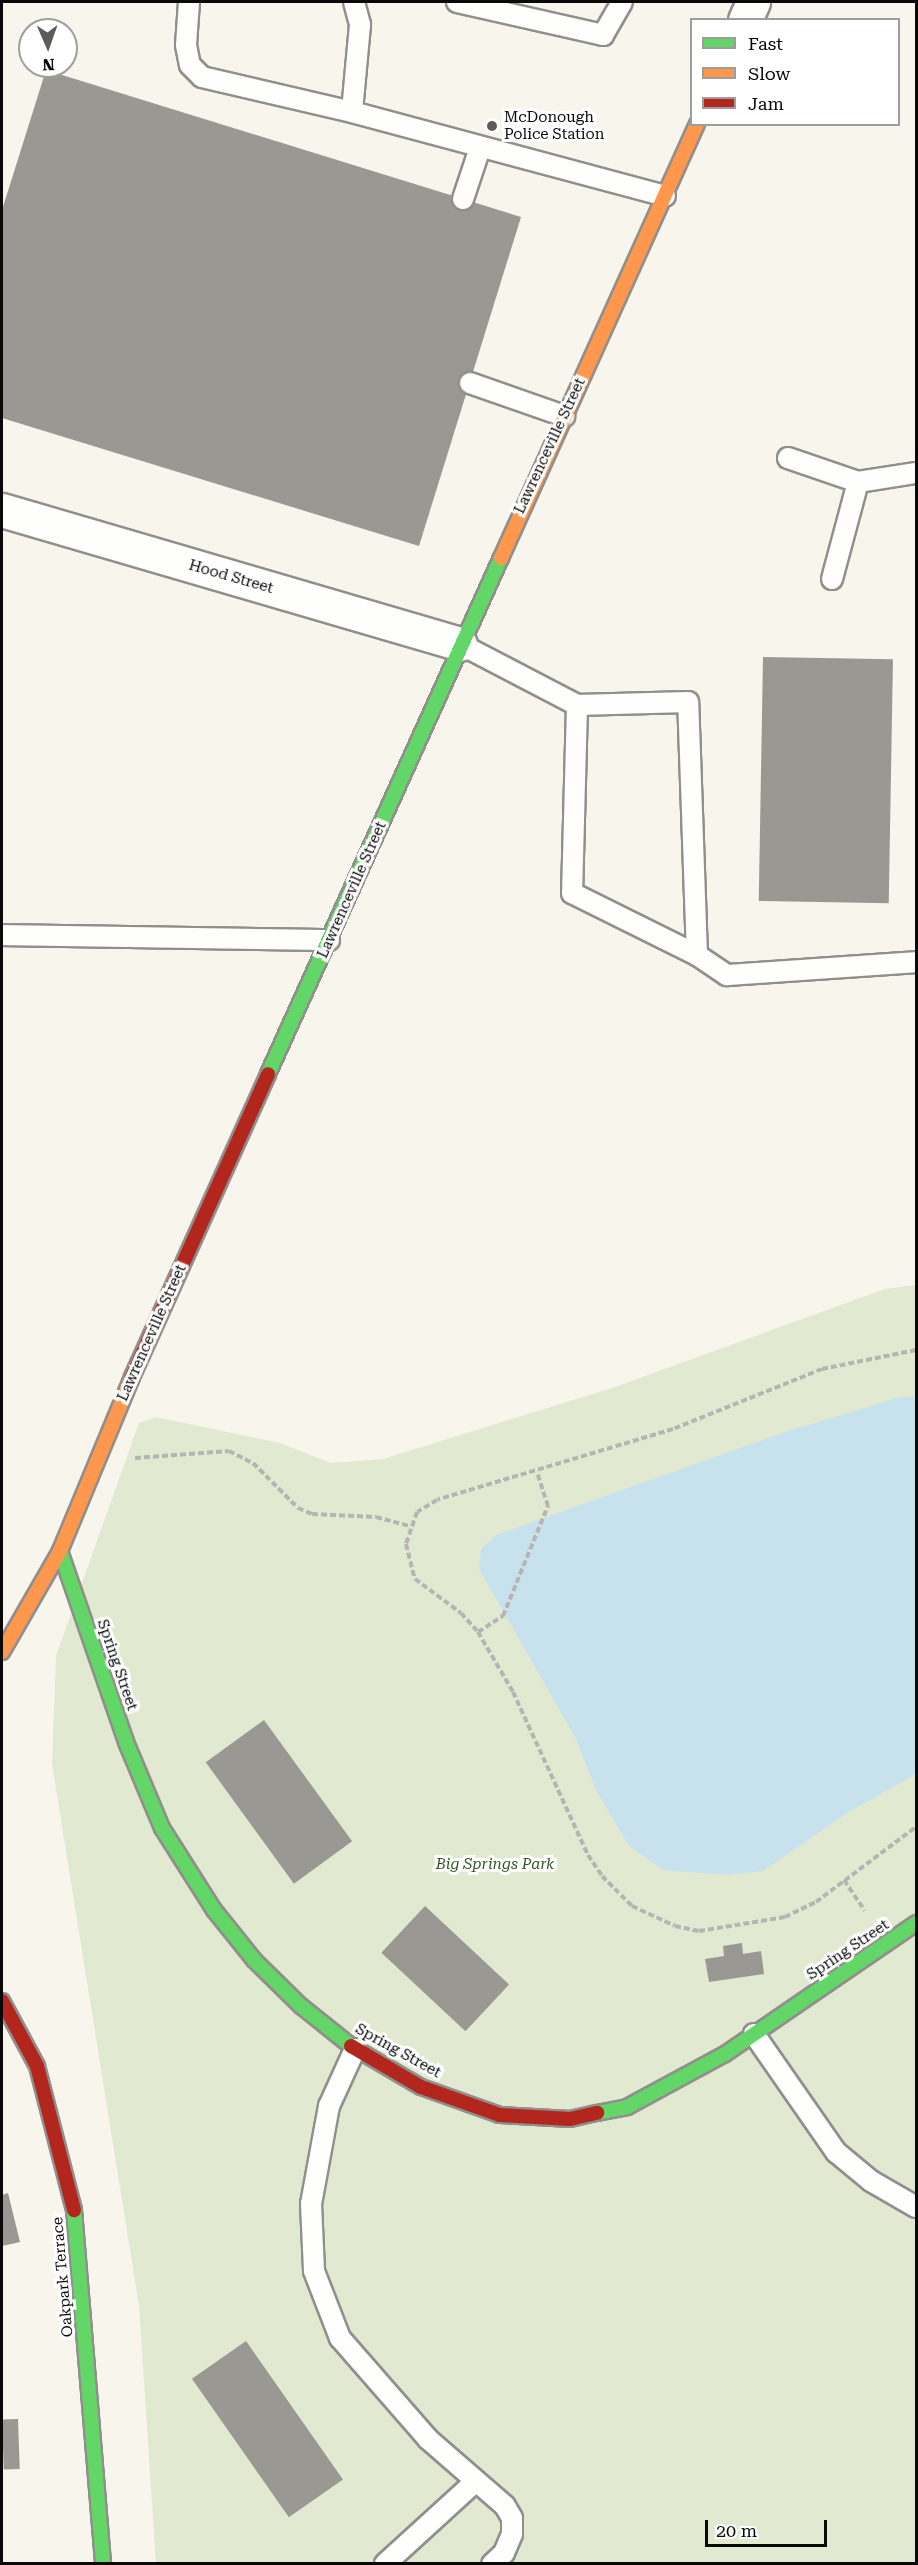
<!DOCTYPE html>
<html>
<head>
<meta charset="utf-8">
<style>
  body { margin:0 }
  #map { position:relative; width:918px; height:2565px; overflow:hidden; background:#f8f5ed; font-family:"Roboto Serif",serif }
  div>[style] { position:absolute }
  .green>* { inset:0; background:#e1ead0 }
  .water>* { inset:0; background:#c8e2ed }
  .building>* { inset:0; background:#9a9893; transform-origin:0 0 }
  .path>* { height:4px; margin-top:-2px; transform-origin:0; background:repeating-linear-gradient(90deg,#b6b5b4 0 6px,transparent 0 9px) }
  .roads { filter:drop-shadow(2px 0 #918f8c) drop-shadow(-2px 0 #918f8c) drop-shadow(0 2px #918f8c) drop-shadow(0 -2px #918f8c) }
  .lane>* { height:20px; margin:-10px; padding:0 10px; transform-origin:10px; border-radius:10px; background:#fefefc }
  .street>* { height:33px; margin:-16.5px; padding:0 16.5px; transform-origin:16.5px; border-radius:16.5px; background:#fefefc }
  .fast>* { height:14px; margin:-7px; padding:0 7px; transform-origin:7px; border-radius:7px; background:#63d668 }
  .slow>* { height:14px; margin:-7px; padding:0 7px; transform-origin:7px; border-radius:7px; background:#ff974d }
  .jam>* { height:14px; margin:-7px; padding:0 7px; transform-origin:7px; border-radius:7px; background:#b3261e }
  .dots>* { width:16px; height:16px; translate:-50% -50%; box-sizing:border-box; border:3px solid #fff; border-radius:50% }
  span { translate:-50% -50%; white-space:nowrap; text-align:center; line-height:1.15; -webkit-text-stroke:6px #fff; paint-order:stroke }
  .poi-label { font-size:15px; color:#090909 }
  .left { translate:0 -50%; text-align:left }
  .street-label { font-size:15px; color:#090909 }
  .park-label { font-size:15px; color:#315724; font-style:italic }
  .frame { position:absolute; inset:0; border:3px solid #090909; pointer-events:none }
  .legend { position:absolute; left:690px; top:18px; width:210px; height:108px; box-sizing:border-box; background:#fff; border:2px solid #9d9d9d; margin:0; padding:8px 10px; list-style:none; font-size:18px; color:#090909 }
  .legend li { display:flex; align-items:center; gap:12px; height:30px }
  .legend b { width:30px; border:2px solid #9d9d9d }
  .north { position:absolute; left:18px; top:18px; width:60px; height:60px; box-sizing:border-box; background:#fff; border:2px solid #9d9d9d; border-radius:50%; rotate:178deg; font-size:16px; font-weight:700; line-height:24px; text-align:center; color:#090909 }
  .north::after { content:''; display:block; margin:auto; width:21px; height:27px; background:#5d5c59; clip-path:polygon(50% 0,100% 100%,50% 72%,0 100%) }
  .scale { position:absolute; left:705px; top:2520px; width:122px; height:27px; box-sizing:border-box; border:3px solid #090909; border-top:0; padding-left:8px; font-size:18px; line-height:21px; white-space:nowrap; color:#090909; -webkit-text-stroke:4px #fff; paint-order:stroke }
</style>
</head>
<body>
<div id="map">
  <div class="green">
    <div style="clip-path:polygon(916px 1285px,916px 2563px,156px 2563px,139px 2306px,52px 1764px,56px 1656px,139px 1423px,156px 1417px,280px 1443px,331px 1463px,383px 1459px,612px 1388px,885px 1289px)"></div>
  </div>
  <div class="water">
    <div style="clip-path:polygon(916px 1396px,916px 1774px,847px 1813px,763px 1871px,729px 1875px,663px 1870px,629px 1846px,597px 1792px,576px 1739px,479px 1569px,481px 1549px,496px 1535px,788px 1431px,897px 1398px)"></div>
  </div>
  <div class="building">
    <div style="clip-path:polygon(46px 70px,521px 217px,419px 546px,2px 418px,2px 210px)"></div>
    <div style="left:763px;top:657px;width:130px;height:244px;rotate:1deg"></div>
    <div style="left:264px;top:1720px;width:150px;height:72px;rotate:54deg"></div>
    <div style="left:425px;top:1906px;width:115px;height:64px;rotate:43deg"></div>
    <div style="clip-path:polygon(742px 1943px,743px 1954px,761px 1951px,764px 1974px,709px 1982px,705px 1959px,724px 1956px,723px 1946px)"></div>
    <div style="clip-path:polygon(8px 2193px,20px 2242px,2px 2246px,2px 2195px)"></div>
    <div style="left:246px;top:2341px;width:169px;height:66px;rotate:55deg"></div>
    <div style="left:18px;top:2419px;width:50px;height:16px;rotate:88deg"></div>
  </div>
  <div class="path">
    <div style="left:916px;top:1350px;width:96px;rotate:168.6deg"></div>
    <div style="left:822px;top:1369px;width:161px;rotate:158.1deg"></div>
    <div style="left:673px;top:1429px;width:246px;rotate:163.3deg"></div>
    <div style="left:437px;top:1500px;width:23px;rotate:149deg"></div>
    <div style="left:417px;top:1512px;width:34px;rotate:109deg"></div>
    <div style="left:406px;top:1544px;width:36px;rotate:76deg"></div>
    <div style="left:415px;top:1579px;width:57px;rotate:36.5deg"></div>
    <div style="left:461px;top:1613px;width:25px;rotate:48deg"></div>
    <div style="left:478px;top:1632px;width:69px;rotate:59.7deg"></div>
    <div style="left:513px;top:1692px;width:179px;rotate:65.3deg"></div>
    <div style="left:588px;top:1855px;width:25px;rotate:56deg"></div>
    <div style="left:602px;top:1876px;width:42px;rotate:45deg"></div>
    <div style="left:632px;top:1906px;width:47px;rotate:24.9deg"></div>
    <div style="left:675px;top:1926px;width:25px;rotate:12deg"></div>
    <div style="left:699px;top:1931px;width:87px;rotate:-9.2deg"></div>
    <div style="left:785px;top:1917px;width:34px;rotate:-26deg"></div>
    <div style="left:816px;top:1902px;width:125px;rotate:-36.9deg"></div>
    <div style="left:135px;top:1458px;width:94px;rotate:-4.3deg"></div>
    <div style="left:229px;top:1451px;width:27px;rotate:27deg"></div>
    <div style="left:253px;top:1463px;width:64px;rotate:45deg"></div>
    <div style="left:298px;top:1508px;width:15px;rotate:23deg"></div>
    <div style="left:312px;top:1514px;width:64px;rotate:2.7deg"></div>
    <div style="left:376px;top:1517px;width:35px;rotate:15deg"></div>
    <div style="left:478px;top:1632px;width:30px;rotate:-33deg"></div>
    <div style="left:503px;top:1616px;width:119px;rotate:-67.8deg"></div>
    <div style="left:548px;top:1506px;width:36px;rotate:-108deg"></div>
    <div style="left:844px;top:1880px;width:37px;rotate:56deg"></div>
  </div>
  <div class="roads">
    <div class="lane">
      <div style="left:189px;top:2px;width:43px;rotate:94deg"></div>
      <div style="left:186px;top:45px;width:20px;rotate:79deg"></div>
      <div style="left:190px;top:65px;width:17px;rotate:45deg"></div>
      <div style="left:202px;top:77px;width:154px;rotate:13.1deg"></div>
      <div style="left:354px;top:2px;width:24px;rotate:75deg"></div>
      <div style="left:360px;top:25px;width:87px;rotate:95.3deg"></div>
      <div style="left:352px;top:112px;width:324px;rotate:15deg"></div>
      <div style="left:457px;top:2px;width:150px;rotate:12.7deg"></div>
      <div style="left:603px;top:35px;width:38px;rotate:-60deg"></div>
      <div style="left:463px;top:199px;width:54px;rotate:-71.6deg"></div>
      <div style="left:470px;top:383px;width:100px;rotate:19.3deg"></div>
      <div style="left:788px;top:458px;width:74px;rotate:18.9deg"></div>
      <div style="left:832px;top:579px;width:100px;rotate:-75deg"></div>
      <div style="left:858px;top:482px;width:59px;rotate:-8.8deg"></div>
      <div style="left:460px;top:644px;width:132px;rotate:27.5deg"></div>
      <div style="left:2px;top:935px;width:327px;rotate:0.9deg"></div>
      <div style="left:697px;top:955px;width:253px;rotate:-92deg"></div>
      <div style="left:688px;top:702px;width:111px;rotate:178.5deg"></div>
      <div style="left:577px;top:705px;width:188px;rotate:91.5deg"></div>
      <div style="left:572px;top:893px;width:140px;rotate:26.4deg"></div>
      <div style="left:697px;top:955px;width:36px;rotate:34deg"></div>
      <div style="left:727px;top:975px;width:189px;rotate:-3.9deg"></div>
      <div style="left:754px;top:2034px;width:144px;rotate:55.2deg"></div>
      <div style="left:836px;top:2152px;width:45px;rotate:39.6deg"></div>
      <div style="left:871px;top:2181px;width:52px;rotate:30deg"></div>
      <div style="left:355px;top:2049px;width:63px;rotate:114.5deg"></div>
      <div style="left:329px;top:2106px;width:100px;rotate:100.4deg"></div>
      <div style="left:311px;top:2204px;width:67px;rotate:87.4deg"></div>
      <div style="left:314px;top:2271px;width:72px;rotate:68.8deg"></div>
      <div style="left:340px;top:2338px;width:134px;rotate:48.9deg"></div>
      <div style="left:428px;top:2439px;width:102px;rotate:41deg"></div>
      <div style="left:505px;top:2506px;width:14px;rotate:60deg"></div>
      <div style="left:512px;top:2518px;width:16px;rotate:90deg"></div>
      <div style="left:512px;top:2534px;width:21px;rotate:113deg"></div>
      <div style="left:504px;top:2553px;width:16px;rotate:137deg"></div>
      <div style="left:385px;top:2564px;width:123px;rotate:-42.4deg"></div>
    </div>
    <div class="street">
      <div style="left:745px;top:20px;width:20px;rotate:-66deg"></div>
      <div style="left:2px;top:510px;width:477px;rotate:16.3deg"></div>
    </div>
    <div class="fast">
      <div style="left:268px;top:1074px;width:566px;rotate:-65.7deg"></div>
      <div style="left:60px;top:1551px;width:202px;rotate:70.9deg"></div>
      <div style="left:126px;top:1742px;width:93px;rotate:67.3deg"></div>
      <div style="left:162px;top:1828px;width:97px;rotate:57.6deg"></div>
      <div style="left:214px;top:1910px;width:64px;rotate:51.3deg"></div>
      <div style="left:254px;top:1960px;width:66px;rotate:44.4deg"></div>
      <div style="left:301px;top:2006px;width:64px;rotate:38.7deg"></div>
      <div style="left:597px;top:2113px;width:31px;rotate:-11deg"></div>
      <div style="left:627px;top:2107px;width:111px;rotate:-28.4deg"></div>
      <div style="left:725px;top:2054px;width:232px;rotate:-34.4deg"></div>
      <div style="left:74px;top:2210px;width:355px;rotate:85.3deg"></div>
    </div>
    <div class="slow">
      <div style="left:501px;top:558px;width:476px;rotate:-65.7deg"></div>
      <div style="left:2px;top:1652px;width:116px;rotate:-60.1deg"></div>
      <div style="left:60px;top:1551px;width:188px;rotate:-67.5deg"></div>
    </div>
    <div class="jam">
      <div style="left:132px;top:1377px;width:332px;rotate:-65.8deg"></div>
      <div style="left:2px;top:2001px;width:74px;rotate:61.7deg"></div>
      <div style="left:37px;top:2066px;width:149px;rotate:75.6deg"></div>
      <div style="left:351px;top:2046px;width:81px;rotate:30.4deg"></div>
      <div style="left:421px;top:2087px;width:84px;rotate:19.5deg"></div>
      <div style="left:500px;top:2115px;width:70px;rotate:3.3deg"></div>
      <div style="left:570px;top:2119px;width:28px;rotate:-13deg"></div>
    </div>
  </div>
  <div class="dots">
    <div style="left:492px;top:126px;background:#5d5c59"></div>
  </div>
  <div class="poi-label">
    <span class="left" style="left:504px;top:126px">McDonough<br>Police Station</span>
  </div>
  <div class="street-label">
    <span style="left:550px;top:446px;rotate:-65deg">Lawrenceville Street</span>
    <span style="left:231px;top:577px;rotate:16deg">Hood Street</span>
    <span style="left:352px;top:890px;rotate:-66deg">Lawrenceville Street</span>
    <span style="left:152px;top:1333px;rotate:-66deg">Lawrenceville Street</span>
    <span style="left:117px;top:1665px;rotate:71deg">Spring Street</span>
    <span style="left:848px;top:1950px;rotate:-34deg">Spring Street</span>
    <span style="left:398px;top:2051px;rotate:29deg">Spring Street</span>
    <span style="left:63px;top:2277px;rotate:-95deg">Oakpark Terrace</span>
  </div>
  <div class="park-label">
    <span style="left:495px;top:1865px">Big Springs Park</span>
  </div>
  <div class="frame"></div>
  <ul class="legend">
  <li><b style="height:8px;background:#63d668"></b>Fast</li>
  <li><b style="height:8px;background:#ff974d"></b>Slow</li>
  <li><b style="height:8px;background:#b3261e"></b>Jam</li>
  </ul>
  <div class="north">N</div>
  <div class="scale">20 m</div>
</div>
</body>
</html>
